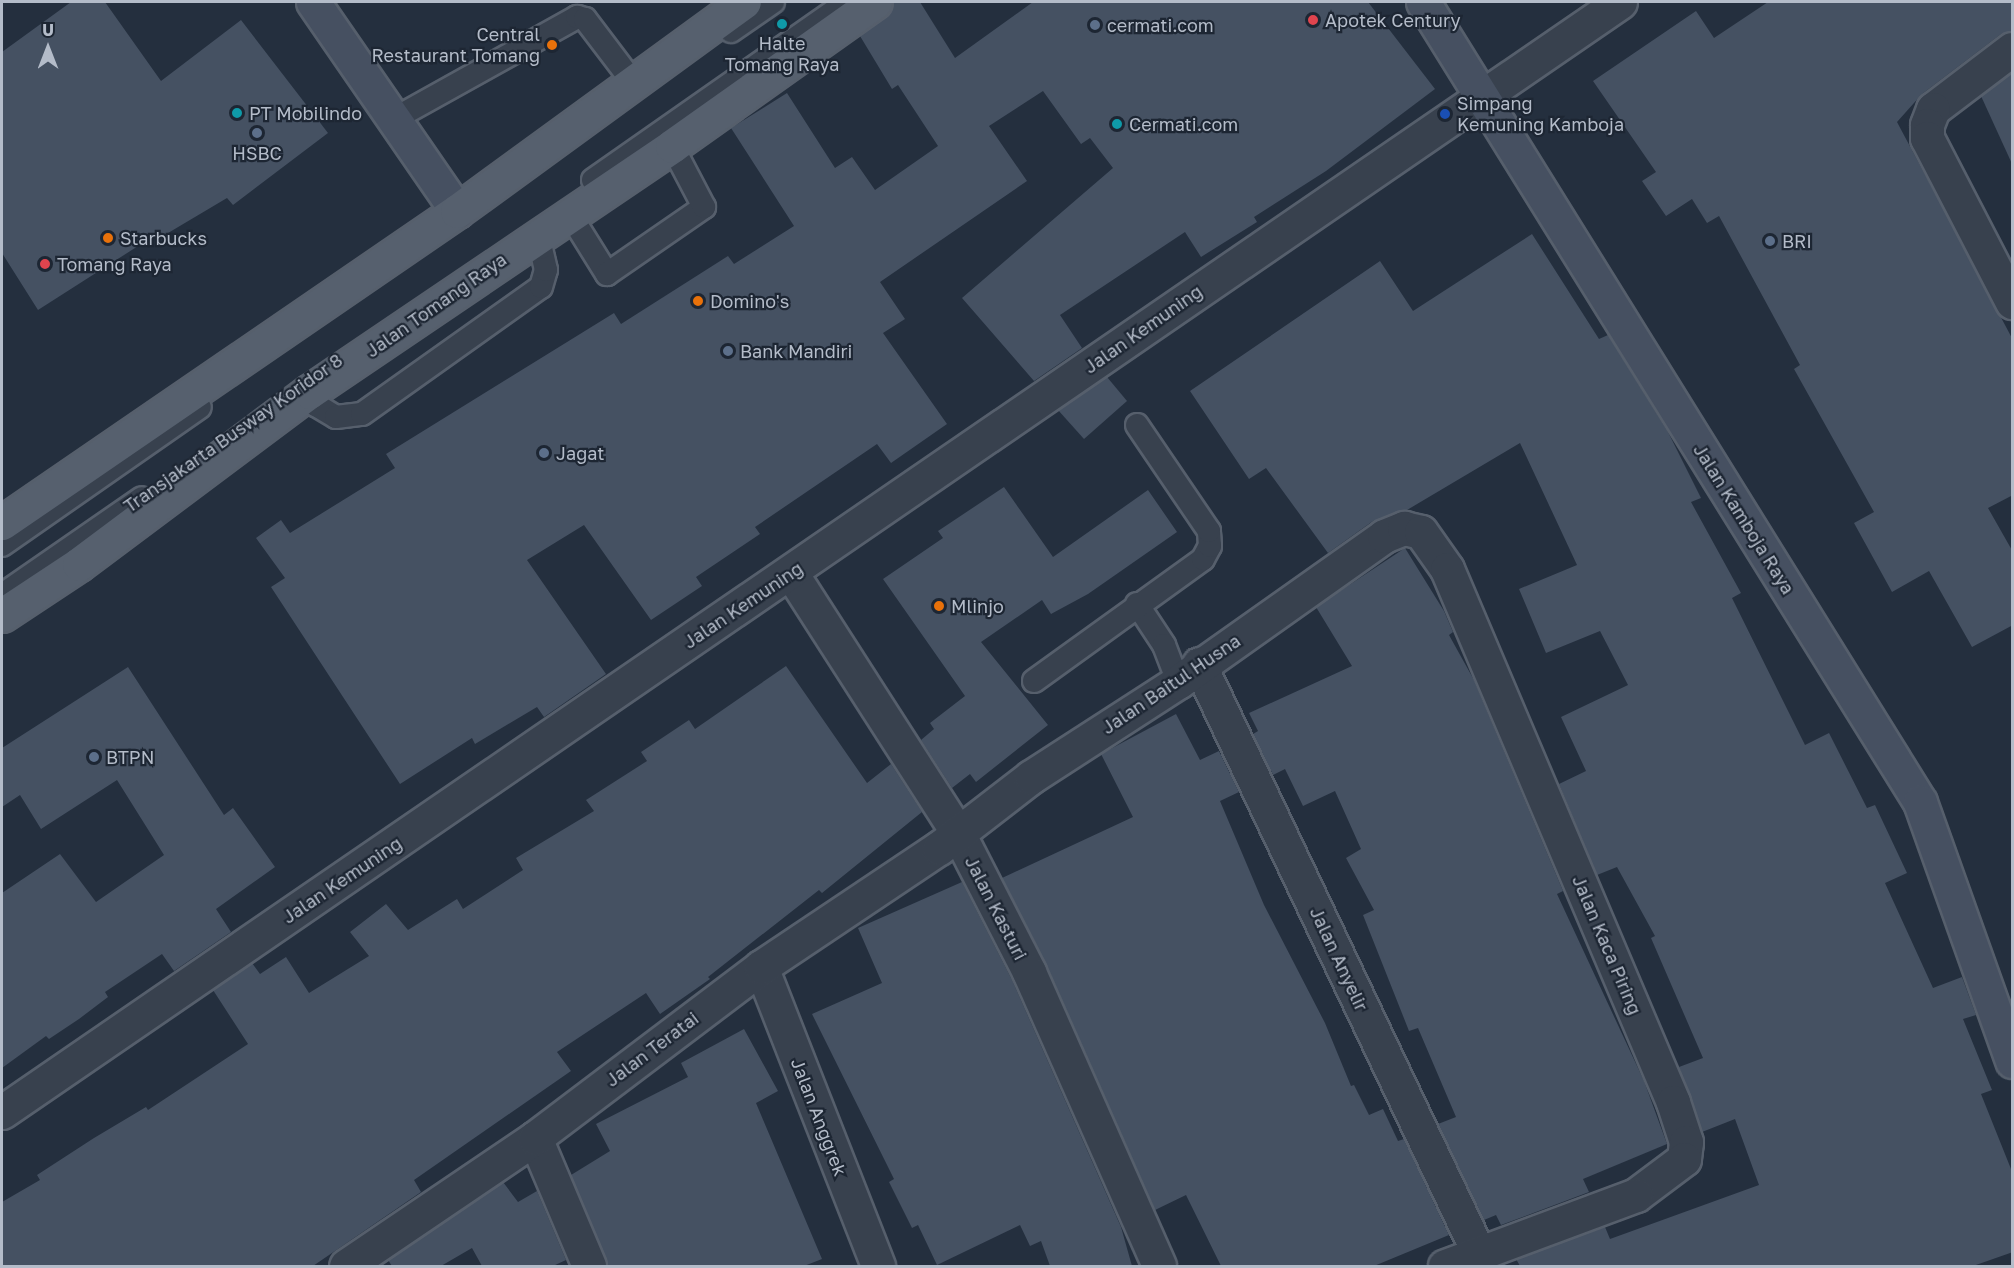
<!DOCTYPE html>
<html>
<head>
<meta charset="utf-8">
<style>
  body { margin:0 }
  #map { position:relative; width:2014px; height:1268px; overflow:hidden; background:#242f3e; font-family:"Golos Text",sans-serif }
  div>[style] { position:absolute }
  .building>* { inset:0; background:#455162 }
  .roads { filter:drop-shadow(2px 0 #565f6c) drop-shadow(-2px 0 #565f6c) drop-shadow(0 2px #565f6c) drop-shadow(0 -2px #565f6c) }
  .lane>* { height:22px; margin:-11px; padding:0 11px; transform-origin:11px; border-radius:11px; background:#38414e }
  .street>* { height:33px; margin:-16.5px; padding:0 16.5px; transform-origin:16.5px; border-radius:16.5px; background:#38414e }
  .secondary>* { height:33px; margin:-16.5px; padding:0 16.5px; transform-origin:16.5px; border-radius:16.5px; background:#465061 }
  .primary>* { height:33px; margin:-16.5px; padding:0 16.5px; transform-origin:16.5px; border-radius:16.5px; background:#56606e }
  .dots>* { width:16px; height:16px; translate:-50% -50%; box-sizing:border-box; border:3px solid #1d2633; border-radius:50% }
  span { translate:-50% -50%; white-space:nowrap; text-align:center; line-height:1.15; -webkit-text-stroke:4.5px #1d2633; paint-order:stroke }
  .poi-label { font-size:18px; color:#b4bcc9 }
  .left { translate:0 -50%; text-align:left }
  .right { translate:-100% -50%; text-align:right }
  .street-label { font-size:18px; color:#b4bcc9 }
  .frame { position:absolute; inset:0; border:3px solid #b4bcc9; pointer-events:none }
  .north { position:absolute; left:18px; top:18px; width:60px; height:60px; -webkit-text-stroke:4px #1d2633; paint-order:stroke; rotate:0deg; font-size:16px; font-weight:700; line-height:24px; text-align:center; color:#b4bcc9 }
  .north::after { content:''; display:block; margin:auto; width:21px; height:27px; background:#b4bcc9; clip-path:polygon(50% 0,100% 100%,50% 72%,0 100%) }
</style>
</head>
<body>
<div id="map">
  <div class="building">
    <div style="clip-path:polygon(71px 2px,105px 2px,161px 81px,241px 20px,328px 133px,233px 205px,227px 198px,163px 236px,160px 232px,38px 310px,2px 253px,2px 52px)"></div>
    <div style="clip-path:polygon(894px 2px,920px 2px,955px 58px,1033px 2px,1368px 2px,1435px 89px,1326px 171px,1254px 217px,1257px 222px,1201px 257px,1185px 232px,1060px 315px,1082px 348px,1034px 381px,962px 298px,1113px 168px,1090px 138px,1081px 144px,1043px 91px,989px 126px,1027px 181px,880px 282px,905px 319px,883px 333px,947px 424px,891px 463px,877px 444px,755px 527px,760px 534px,696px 577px,702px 586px,651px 620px,584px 525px,527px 560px,606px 674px,544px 717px,537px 707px,475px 744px,472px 738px,400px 784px,271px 587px,285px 578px,256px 538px,281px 520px,290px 533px,395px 468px,386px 454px,614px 313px,621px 324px,728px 256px,734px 264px,794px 226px,731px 128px,787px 93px,835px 168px,852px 157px,875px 190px,938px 146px,898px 85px,892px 89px,860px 36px,886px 17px)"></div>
    <div style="clip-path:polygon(1768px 2px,2013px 2px,2013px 31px,2001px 34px,1922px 94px,1897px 122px,2013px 340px,2013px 495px,1988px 508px,2013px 552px,2013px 625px,1972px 647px,1929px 571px,1892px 592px,1854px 523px,1874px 512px,1794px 369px,1800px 365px,1719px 216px,1707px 223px,1692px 199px,1666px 216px,1642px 181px,1656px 172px,1593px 81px,1696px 11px,1714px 38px)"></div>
    <div style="clip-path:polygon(2013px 72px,2013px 166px,1981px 96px)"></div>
    <div style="clip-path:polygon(1532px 234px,1599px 339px,1608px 335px,1668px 432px,1701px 498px,1691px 502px,1741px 593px,1732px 598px,1805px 745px,1829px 733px,1867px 808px,1875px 805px,1907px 873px,1885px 883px,1933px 988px,1962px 977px,1976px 1015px,1963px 1019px,1992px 1090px,1981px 1094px,2013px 1174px,2013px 1252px,1973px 1266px,1520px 1266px,1516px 1259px,1605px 1227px,1610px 1239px,1759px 1185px,1735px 1119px,1702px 1132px,1679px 1067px,1703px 1058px,1651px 938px,1655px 936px,1617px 867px,1597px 875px,1559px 784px,1586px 771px,1561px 717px,1628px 685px,1600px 631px,1546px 653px,1519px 589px,1577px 565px,1520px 443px,1407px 510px,1373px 521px,1328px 553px,1266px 468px,1249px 479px,1190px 391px,1380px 261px,1413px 311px)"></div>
    <div style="clip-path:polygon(1107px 377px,1127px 401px,1084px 439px,1058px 410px)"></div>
    <div style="clip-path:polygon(1004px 487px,1053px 557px,1148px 490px,1177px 532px,1088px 594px,1051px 614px,1042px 600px,981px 642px,1048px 725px,976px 782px,970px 774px,952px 788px,921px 740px,934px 729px,930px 723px,965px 696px,883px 579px,943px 538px,938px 531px)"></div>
    <div style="clip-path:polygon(1405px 548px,1444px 611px,1453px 632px,1449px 635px,1474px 680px,1563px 891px,1557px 894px,1644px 1081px,1667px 1144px,1583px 1179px,1589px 1192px,1501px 1225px,1496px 1215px,1484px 1220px,1438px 1124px,1456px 1117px,1418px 1028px,1409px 1031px,1363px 915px,1374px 910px,1346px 858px,1361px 849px,1335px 791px,1303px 806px,1285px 769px,1273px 775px,1253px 734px,1258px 731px,1249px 713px,1352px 666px,1316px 607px)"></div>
    <div style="clip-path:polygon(786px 666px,867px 783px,891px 764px,922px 812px,822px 893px,819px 890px,708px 977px,710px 979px,660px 1014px,646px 993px,557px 1052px,571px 1071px,414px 1180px,421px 1192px,313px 1266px,2px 1266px,2px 1202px,40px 1180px,37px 1175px,94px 1138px,146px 1107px,148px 1110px,248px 1044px,213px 990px,252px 963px,260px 974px,286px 957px,309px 993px,369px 956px,350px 932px,386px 904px,408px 930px,457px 899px,463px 909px,523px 870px,516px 858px,594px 811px,586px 800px,647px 761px,641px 752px,689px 720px,695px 729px)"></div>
    <div style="clip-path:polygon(128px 667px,224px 815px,233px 808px,275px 867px,216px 909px,231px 932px,174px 971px,162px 954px,105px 992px,108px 997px,79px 1019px,49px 1039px,46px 1036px,2px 1068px,2px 893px,60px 854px,96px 902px,164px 855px,117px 780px,41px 829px,20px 795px,2px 807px,2px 748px)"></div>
    <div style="clip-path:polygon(1176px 714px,1200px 760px,1219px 751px,1239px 792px,1220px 801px,1264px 905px,1325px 1023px,1351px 1086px,1354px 1085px,1369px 1115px,1383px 1109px,1398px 1141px,1404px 1139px,1449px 1235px,1374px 1266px,1221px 1266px,1186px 1195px,1155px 1210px,1046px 964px,1002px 878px,1133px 817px,1101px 754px)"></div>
    <div style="clip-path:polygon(962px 882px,1012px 980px,1121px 1227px,1132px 1266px,1050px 1266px,1041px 1241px,1030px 1246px,1020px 1225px,937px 1265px,918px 1225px,912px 1228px,889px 1182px,894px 1179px,812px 1014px,882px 983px,858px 928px)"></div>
    <div style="clip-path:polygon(744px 1029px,778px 1091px,756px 1103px,822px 1259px,804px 1266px,607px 1266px,571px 1175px,610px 1151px,596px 1124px,688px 1077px,681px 1063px)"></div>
    <div style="clip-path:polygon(503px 1182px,518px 1202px,537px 1191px,566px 1260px,553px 1266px,482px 1266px,472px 1248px,441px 1266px,392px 1266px,388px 1260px)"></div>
  </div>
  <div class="roads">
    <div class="lane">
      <div style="left:731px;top:31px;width:51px;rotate:-34.6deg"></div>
      <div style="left:394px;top:119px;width:210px;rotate:-29.1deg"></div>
      <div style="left:577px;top:17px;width:8px;rotate:14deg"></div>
      <div style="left:585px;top:19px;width:78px;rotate:52.8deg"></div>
      <div style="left:593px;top:180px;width:310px;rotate:-35deg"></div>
      <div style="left:569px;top:213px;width:72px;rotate:58.1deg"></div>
      <div style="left:607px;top:274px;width:118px;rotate:-34.6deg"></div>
      <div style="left:704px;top:207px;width:69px;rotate:-117.7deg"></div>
      <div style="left:309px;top:392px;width:15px;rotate:62deg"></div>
      <div style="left:316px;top:405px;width:23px;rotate:31deg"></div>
      <div style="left:336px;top:417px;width:26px;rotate:-7deg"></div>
      <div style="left:362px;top:414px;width:219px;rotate:-35.4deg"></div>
      <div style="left:541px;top:287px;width:18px;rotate:-74deg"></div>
      <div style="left:546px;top:270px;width:23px;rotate:-103deg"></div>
      <div style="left:541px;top:248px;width:13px;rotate:-129deg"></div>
      <div style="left:2px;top:545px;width:241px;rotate:-34.9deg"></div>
      <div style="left:2px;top:595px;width:170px;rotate:-34.7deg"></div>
      <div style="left:1137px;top:604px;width:49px;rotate:56.6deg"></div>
      <div style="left:1164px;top:645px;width:40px;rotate:69deg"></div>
      <div style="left:1034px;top:681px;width:208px;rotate:-35.8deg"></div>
      <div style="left:1203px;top:559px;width:15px;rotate:-62deg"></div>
      <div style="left:1210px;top:546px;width:15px;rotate:-94deg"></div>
      <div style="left:1209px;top:531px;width:128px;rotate:-124.2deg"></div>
    </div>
    <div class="street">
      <div style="left:2012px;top:49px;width:99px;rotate:142.8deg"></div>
      <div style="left:1933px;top:109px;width:17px;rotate:111deg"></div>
      <div style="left:1927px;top:125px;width:13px;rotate:90deg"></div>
      <div style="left:1927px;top:138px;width:185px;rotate:62.6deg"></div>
      <div style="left:791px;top:573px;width:309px;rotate:57.3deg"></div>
      <div style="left:958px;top:833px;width:156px;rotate:62.9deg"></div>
      <div style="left:1029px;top:972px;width:321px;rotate:66.1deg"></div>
      <div style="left:1199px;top:664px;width:653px;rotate:64.61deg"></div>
      <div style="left:761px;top:967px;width:321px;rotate:68.6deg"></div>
      <div style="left:2px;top:1112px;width:1962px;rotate:-34.45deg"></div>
      <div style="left:535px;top:1138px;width:139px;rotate:67.1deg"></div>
      <div style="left:346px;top:1266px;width:228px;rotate:-34.1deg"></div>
      <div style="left:535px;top:1138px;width:283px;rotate:-37.1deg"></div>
      <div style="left:761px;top:967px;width:214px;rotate:-33.8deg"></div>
      <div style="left:939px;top:848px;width:116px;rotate:-37.7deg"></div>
      <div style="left:1031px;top:777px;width:175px;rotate:-32.9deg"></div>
      <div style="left:1178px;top:682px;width:252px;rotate:-35.3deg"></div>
      <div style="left:1384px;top:536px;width:22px;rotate:-22deg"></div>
      <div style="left:1404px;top:528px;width:17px;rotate:13deg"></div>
      <div style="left:1421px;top:532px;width:45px;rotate:54.9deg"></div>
      <div style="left:1447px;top:569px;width:579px;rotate:67.02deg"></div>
      <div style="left:1673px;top:1102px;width:42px;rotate:72deg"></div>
      <div style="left:1686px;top:1142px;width:17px;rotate:97deg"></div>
      <div style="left:1684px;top:1159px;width:60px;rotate:143.1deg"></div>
      <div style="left:1636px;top:1195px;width:204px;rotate:159.6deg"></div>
    </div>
    <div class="secondary">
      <div style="left:313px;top:2px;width:254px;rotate:55.4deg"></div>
      <div style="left:1423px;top:2px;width:942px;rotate:58.15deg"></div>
      <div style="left:1920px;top:802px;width:275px;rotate:70.4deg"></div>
    </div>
    <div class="primary">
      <div style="left:2px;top:523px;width:552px;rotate:-34.44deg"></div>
      <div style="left:457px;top:211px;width:355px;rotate:-36.1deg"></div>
      <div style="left:2px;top:615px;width:92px;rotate:-33.5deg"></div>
      <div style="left:79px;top:564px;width:287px;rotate:-36.8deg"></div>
      <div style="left:309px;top:392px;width:439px;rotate:-34.1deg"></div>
      <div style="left:672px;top:146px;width:249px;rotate:-35.4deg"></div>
    </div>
  </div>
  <div class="dots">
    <div style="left:1313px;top:20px;background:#e0444e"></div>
    <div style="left:782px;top:24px;background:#0f9aa8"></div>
    <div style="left:1095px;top:25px;background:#5c6f8a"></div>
    <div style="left:552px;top:45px;background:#e8710a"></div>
    <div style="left:237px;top:113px;background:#0f9aa8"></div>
    <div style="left:1445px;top:114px;background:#1a4fb4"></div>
    <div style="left:1117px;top:124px;background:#0f9aa8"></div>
    <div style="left:257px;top:133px;background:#5c6f8a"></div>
    <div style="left:108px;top:238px;background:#e8710a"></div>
    <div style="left:1770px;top:241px;background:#5c6f8a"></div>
    <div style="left:45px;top:264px;background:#e0444e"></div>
    <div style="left:698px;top:301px;background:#e8710a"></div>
    <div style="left:728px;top:351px;background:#5c6f8a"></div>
    <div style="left:544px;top:453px;background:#5c6f8a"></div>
    <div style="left:939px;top:606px;background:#e8710a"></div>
    <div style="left:94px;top:757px;background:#5c6f8a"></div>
  </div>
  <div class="poi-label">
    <span class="left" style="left:1325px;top:20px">Apotek Century</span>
    <span class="left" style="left:1107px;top:25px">cermati.com</span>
    <span class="right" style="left:540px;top:45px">Central<br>Restaurant Tomang</span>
    <span style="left:782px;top:54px">Halte<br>Tomang Raya</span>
    <span class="left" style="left:1457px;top:114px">Simpang<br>Kemuning Kamboja</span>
    <span class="left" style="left:249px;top:113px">PT Mobilindo</span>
    <span class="left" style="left:1129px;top:124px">Cermati.com</span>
    <span style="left:257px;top:153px">HSBC</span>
    <span class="left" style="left:120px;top:238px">Starbucks</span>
    <span class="left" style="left:1782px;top:241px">BRI</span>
    <span class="left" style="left:57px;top:264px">Tomang Raya</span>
    <span class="left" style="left:710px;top:301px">Domino's</span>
    <span class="left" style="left:740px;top:351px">Bank Mandiri</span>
    <span class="left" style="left:556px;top:453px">Jagat</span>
    <span class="left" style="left:951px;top:606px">Mlinjo</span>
    <span class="left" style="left:106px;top:757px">BTPN</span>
  </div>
  <div class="street-label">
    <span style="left:436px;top:305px;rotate:-35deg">Jalan Tomang Raya</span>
    <span style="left:1143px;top:329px;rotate:-35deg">Jalan Kemuning</span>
    <span style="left:233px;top:433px;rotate:-35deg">Transjakarta Busway Koridor 8</span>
    <span style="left:1744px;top:519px;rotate:58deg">Jalan Kamboja Raya</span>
    <span style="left:743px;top:605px;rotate:-34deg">Jalan Kemuning</span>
    <span style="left:1171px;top:684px;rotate:-34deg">Jalan Baitul Husna</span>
    <span style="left:342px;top:880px;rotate:-34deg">Jalan Kemuning</span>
    <span style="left:996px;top:908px;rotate:63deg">Jalan Kasturi</span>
    <span style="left:1607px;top:945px;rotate:67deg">Jalan Kaca Piring</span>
    <span style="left:1339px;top:959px;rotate:65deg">Jalan Anyelir</span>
    <span style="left:652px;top:1049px;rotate:-37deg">Jalan Teratai</span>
    <span style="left:819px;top:1117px;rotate:69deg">Jalan Anggrek</span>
  </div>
  <div class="frame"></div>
  <div class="north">U</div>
</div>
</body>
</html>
